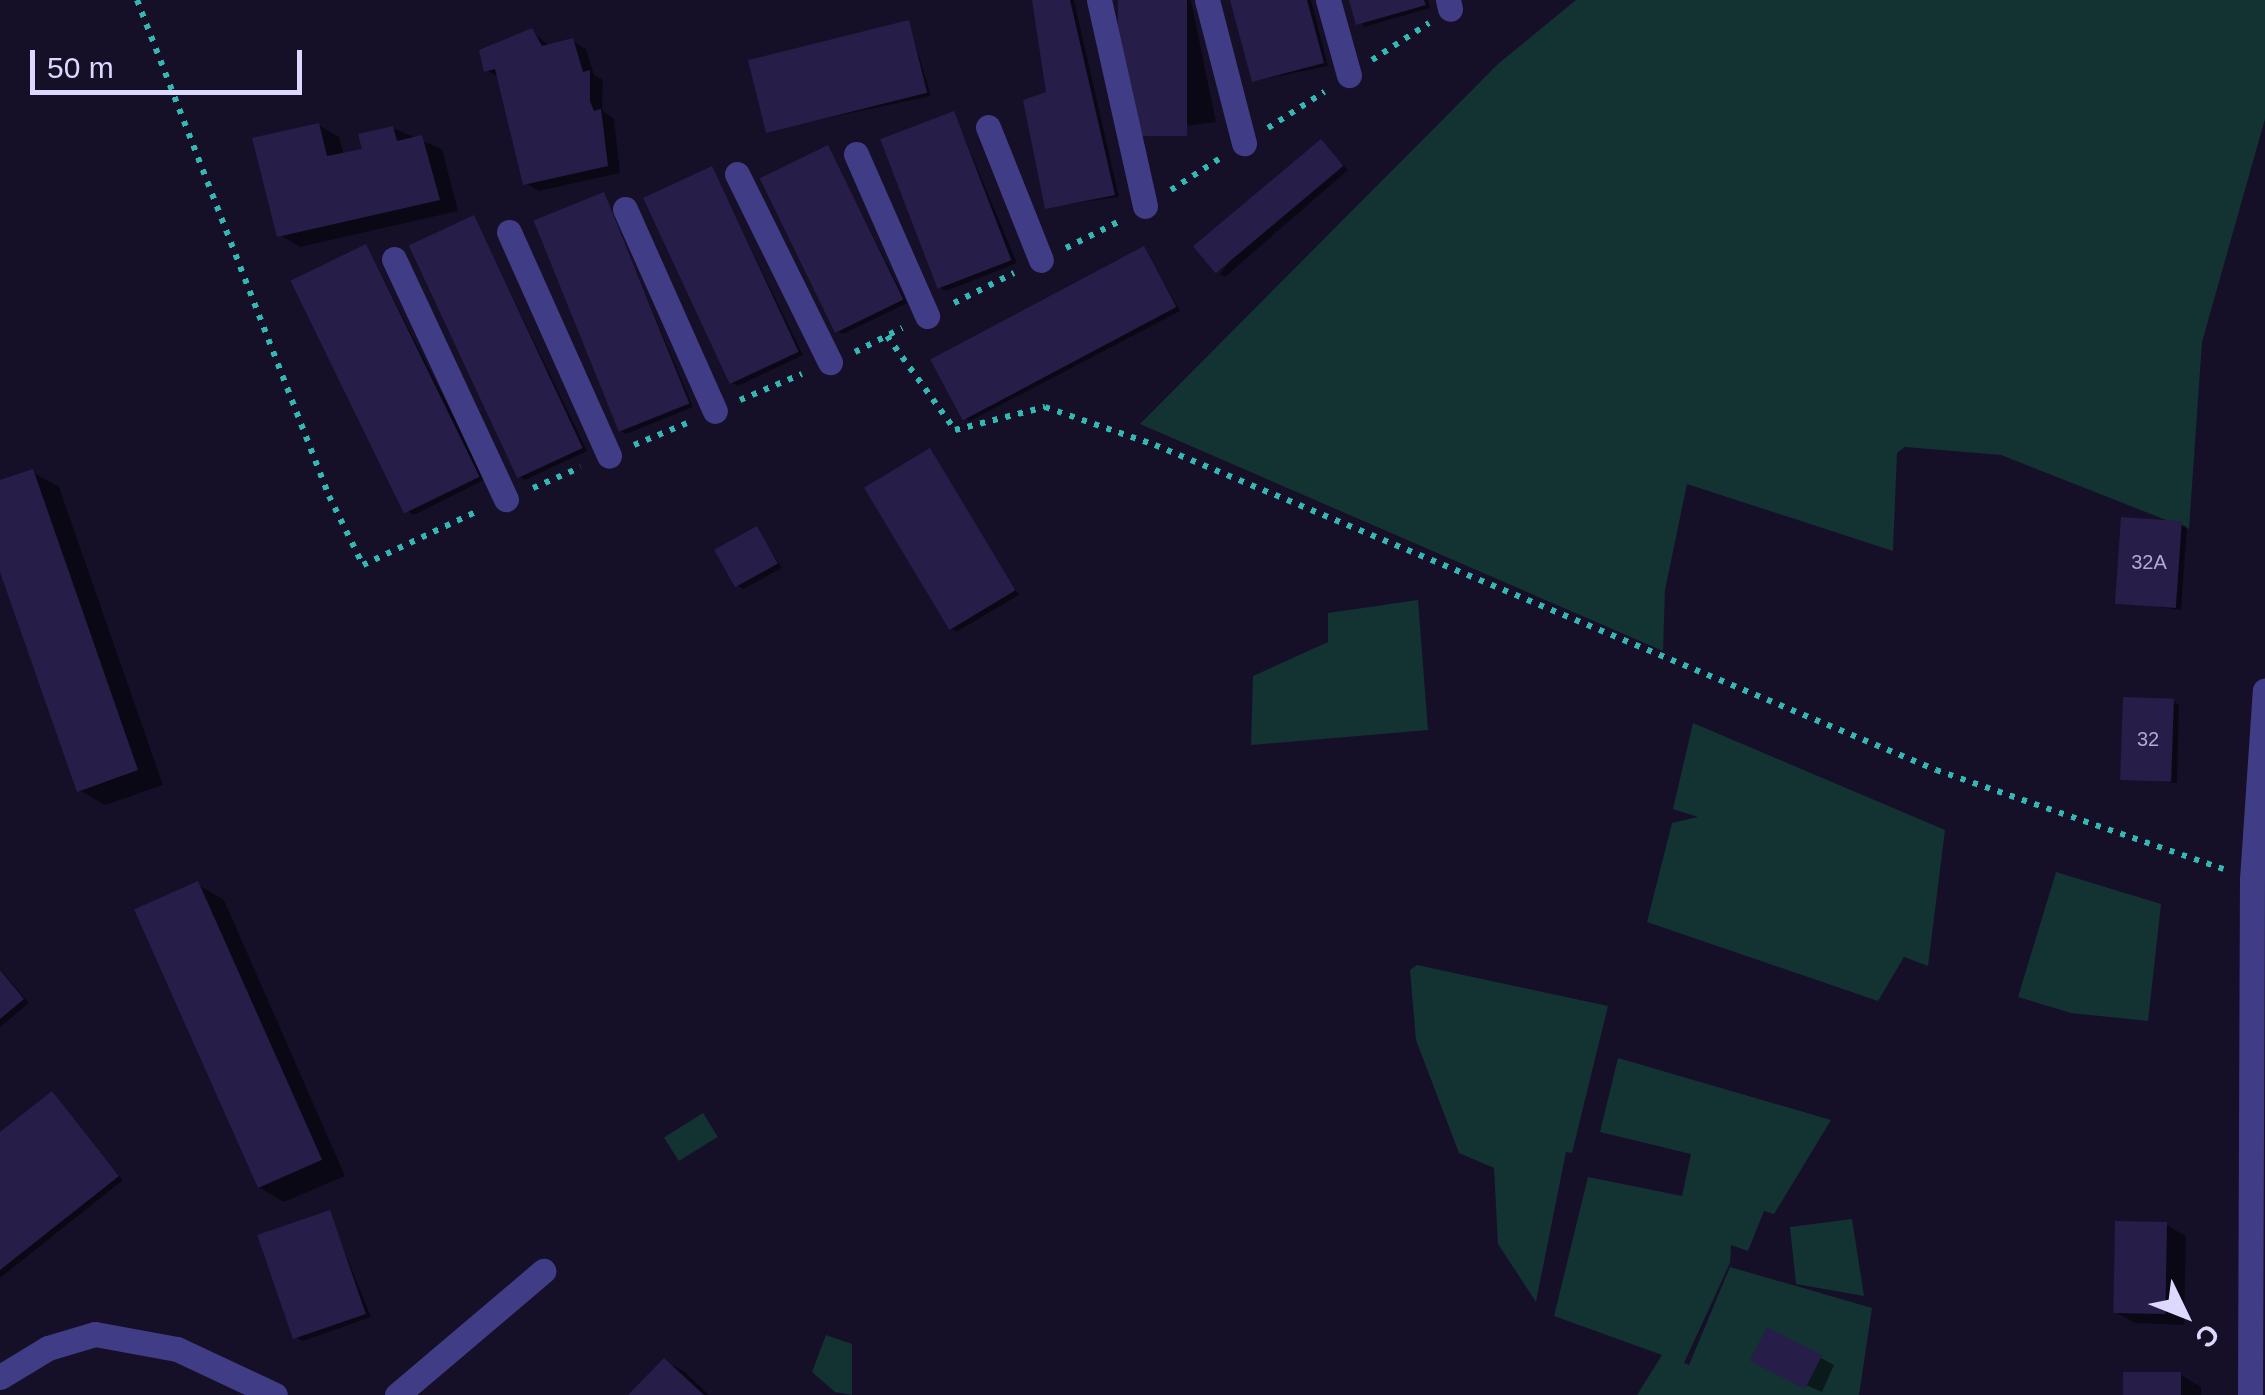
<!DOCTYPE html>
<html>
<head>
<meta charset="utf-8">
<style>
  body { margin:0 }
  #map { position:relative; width:2265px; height:1395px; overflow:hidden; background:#151028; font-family:Helvetica,sans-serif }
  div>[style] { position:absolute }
  .green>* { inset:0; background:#133232; transform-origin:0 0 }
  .shadow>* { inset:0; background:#0007 }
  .building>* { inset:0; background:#271d49; transform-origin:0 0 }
  .path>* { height:6px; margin-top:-3px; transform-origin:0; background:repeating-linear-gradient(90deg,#32b9b4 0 5px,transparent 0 13px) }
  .minor>* { height:25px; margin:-12.5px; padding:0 12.5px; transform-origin:12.5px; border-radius:12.5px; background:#413c86 }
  span { translate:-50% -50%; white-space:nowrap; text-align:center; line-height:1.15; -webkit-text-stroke:10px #151028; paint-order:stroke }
  .number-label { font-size:20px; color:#b0a9d1 }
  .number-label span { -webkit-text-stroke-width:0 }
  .north { position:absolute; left:2135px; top:1265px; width:100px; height:100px; -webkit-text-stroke:8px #151028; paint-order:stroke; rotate:133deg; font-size:28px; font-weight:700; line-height:40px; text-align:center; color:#ddd8fe }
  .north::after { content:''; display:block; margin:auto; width:35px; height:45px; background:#ddd8fe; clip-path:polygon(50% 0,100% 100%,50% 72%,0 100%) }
  .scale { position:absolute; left:30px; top:50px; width:272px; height:45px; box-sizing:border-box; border:5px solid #ddd8fe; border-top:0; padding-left:12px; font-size:30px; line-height:35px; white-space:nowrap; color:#ddd8fe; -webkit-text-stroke:8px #151028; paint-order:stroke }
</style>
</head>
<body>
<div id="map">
  <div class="green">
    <div style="clip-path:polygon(1576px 0,2265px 0,2265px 119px,2202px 342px,2189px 529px,2001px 455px,1905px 447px,1897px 453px,1893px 551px,1687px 484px,1665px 590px,1663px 651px,1140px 424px,1498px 64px)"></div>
    <div style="clip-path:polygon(1418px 600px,1428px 730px,1251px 745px,1253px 676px,1328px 642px,1328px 613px)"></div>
    <div style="clip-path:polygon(1693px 723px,1945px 830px,1928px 966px,1904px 957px,1878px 1001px,1647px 922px,1672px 823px,1698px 817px,1673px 809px)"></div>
    <div style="clip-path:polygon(2056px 872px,2161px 904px,2148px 1021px,2071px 1013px,2018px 997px)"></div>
    <div style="clip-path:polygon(1417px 965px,1608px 1006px,1572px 1153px,1566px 1152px,1536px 1302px,1498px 1244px,1494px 1168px,1459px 1153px,1416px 1040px,1410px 970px)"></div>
    <div style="clip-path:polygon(1618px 1058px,1831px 1120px,1774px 1214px,1764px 1211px,1748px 1251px,1731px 1245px,1730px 1263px,1684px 1363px,1689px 1365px,1730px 1267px,1872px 1308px,1859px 1395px,1637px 1395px,1662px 1355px,1554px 1316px,1588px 1177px,1682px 1196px,1691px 1154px,1600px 1132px)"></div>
    <div style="left:703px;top:1113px;width:28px;height:46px;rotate:58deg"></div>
    <div style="clip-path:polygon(1852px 1219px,1864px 1296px,1796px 1284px,1790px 1227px)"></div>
    <div style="clip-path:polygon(826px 1335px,852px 1344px,852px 1395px,835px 1392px,812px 1372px)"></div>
  </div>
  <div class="shadow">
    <div style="clip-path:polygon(1034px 0,1074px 0,1119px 197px,1047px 207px,1049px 94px)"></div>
    <div style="clip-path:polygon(1121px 0,1191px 0,1216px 122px,1147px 131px)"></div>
    <div style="clip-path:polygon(1233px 0,1311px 0,1328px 66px,1254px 81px)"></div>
    <div style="clip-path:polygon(1351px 0,1428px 0,1430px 8px,1364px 27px)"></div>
    <div style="clip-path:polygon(909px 23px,931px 96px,766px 131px)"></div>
    <div style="clip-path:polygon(532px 31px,550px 47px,573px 41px,586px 49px,594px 75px,603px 80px,602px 110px,614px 119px,620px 173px,539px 191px,525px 183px,500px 78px,486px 70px)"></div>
    <div style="clip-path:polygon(954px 113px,1017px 263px,946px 291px,940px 288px)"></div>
    <div style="clip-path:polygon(319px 125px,339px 137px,344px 155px,365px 151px,393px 128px,442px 149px,458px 211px,300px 247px,280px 235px)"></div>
    <div style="clip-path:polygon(1321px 142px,1348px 170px,1225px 277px,1220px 274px)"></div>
    <div style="clip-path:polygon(828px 148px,907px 303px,843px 334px,837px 331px)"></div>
    <div style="clip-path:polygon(712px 169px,803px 355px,738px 386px,732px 383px)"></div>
    <div style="clip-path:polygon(604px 195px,693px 407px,626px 434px,620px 431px)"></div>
    <div style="clip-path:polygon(474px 217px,587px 451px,525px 480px,519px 477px)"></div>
    <div style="clip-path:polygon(366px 246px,486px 479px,414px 515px,409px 512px)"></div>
    <div style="clip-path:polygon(1144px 249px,1180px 311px,970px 421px,964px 418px)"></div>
    <div style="clip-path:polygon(930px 451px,1019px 595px,956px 632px,950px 628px)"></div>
    <div style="clip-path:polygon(32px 472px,59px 487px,163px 785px,105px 805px,79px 790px,0 564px,0 483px)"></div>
    <div style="clip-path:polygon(2181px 524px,2187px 527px,2181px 610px,2118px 602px)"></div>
    <div style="clip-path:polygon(757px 529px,782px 568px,743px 589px,738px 586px)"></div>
    <div style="clip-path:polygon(2173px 701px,2179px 705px,2177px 783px,2124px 779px)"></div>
    <div style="clip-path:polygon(197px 884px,224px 900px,345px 1176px,284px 1202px,258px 1187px)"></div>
    <div style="clip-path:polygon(0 969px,29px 1003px,0 1027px)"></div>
    <div style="clip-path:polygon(52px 1094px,123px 1180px,0 1278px,0 1135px)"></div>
    <div style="clip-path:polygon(329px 1213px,371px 1317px,303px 1341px,297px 1338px)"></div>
    <div style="clip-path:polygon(2166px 1225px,2186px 1236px,2184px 1325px,2135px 1323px,2115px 1312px)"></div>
    <div style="clip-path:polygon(1768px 1330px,1834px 1365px,1822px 1392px,1768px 1368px)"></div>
    <div style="clip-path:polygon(665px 1361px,685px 1372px,709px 1395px,632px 1395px)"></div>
    <div style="clip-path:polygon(2181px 1375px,2201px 1387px,2201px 1395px,2126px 1395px)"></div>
  </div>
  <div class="building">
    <div style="clip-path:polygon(1032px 0,1070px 0,1115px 195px,1045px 209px,1023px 100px,1046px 92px)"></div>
    <div style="left:1118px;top:0;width:69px;height:136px"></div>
    <div style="clip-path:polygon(1230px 0,1307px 0,1324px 63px,1252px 82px)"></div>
    <div style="clip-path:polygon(1349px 0,1424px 0,1426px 5px,1356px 25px)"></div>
    <div style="left:909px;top:20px;width:75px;height:166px;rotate:76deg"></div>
    <div style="clip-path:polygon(532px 28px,542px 46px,573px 38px,583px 72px,590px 70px,590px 101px,594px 111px,601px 109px,608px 166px,523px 185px,495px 69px,484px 72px,479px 50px)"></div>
    <div style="left:954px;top:111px;width:160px;height:79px;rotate:69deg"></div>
    <div style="clip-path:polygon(319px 123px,327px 156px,362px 149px,358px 134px,393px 126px,397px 141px,422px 135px,440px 200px,277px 237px,252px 138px)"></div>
    <div style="left:1321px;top:139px;width:35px;height:167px;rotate:50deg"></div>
    <div style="left:828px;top:145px;width:172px;height:76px;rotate:64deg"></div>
    <div style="left:712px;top:166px;width:205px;height:76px;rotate:65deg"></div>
    <div style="left:604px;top:192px;width:228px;height:76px;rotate:68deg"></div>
    <div style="left:474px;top:215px;width:257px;height:72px;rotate:65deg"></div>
    <div style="left:366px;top:244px;width:259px;height:84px;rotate:64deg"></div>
    <div style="left:1144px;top:246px;width:69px;height:242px;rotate:62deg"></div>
    <div style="left:930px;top:448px;width:166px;height:77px;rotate:59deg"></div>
    <div style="clip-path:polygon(33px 469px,138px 770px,77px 792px,0 572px,0 480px)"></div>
    <div style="left:2121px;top:517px;width:61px;height:87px;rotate:4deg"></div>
    <div style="left:757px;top:526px;width:43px;height:49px;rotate:61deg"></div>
    <div style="left:2123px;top:697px;width:51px;height:83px;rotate:2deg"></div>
    <div style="left:198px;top:881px;width:305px;height:70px;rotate:66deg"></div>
    <div style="clip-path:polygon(0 970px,24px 999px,0 1019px)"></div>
    <div style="clip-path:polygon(52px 1091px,119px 1176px,0 1270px,0 1132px)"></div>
    <div style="left:330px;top:1210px;width:110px;height:77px;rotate:71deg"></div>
    <div style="left:2115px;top:1221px;width:52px;height:92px;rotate:1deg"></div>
    <div style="left:1767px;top:1327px;width:62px;height:38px;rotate:27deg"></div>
    <div style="clip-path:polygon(664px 1358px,704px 1395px,628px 1395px)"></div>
    <div style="left:2123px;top:1372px;width:58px;height:23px"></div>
  </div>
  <div class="path">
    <div style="left:137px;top:0;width:532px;rotate:68.84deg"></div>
    <div style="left:329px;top:496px;width:77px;rotate:63.8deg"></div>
    <div style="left:363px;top:565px;width:129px;rotate:-25.2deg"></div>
    <div style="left:1372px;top:60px;width:68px;rotate:-33deg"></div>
    <div style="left:1268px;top:128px;width:67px;rotate:-32.7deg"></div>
    <div style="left:1171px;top:190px;width:57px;rotate:-32.9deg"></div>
    <div style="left:1066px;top:248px;width:63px;rotate:-26.6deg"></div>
    <div style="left:954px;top:303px;width:67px;rotate:-26.6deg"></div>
    <div style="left:887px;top:336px;width:116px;rotate:54.1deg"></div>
    <div style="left:955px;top:430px;width:93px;rotate:-14.3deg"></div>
    <div style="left:1045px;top:407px;width:116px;rotate:19.1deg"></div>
    <div style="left:1155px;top:445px;width:846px;rotate:22.59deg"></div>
    <div style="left:1936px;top:770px;width:304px;rotate:19deg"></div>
    <div style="left:855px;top:352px;width:53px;rotate:-27.1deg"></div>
    <div style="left:740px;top:400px;width:67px;rotate:-22.8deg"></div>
    <div style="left:634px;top:445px;width:57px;rotate:-22.5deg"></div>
    <div style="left:533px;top:488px;width:52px;rotate:-23.6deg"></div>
  </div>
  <div class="minor">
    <div style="left:1099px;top:0;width:211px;rotate:77.4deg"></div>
    <div style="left:1207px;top:0;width:148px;rotate:75.5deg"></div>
    <div style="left:1328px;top:0;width:78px;rotate:74.4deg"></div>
    <div style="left:1448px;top:0;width:9px;rotate:77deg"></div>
    <div style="left:988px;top:127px;width:143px;rotate:68.3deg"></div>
    <div style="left:856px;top:154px;width:177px;rotate:66.3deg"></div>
    <div style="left:737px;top:174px;width:210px;rotate:63.7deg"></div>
    <div style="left:625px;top:209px;width:221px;rotate:66deg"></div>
    <div style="left:509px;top:232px;width:245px;rotate:65.9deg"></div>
    <div style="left:394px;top:259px;width:265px;rotate:65deg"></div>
    <div style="left:0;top:1377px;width:56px;rotate:-31.1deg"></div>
    <div style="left:48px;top:1348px;width:49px;rotate:-16.6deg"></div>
    <div style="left:95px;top:1334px;width:83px;rotate:10.4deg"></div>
    <div style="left:177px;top:1349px;width:108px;rotate:25.1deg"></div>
    <div style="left:397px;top:1395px;width:192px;rotate:-40.3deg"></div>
    <div style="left:2250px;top:1395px;width:516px;rotate:-89.78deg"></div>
    <div style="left:2252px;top:879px;width:189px;rotate:-86.1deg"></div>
  </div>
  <div class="number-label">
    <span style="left:2149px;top:562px">32А</span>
    <span style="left:2148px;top:739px">32</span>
  </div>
  <div class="north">С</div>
  <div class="scale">50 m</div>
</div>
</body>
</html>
